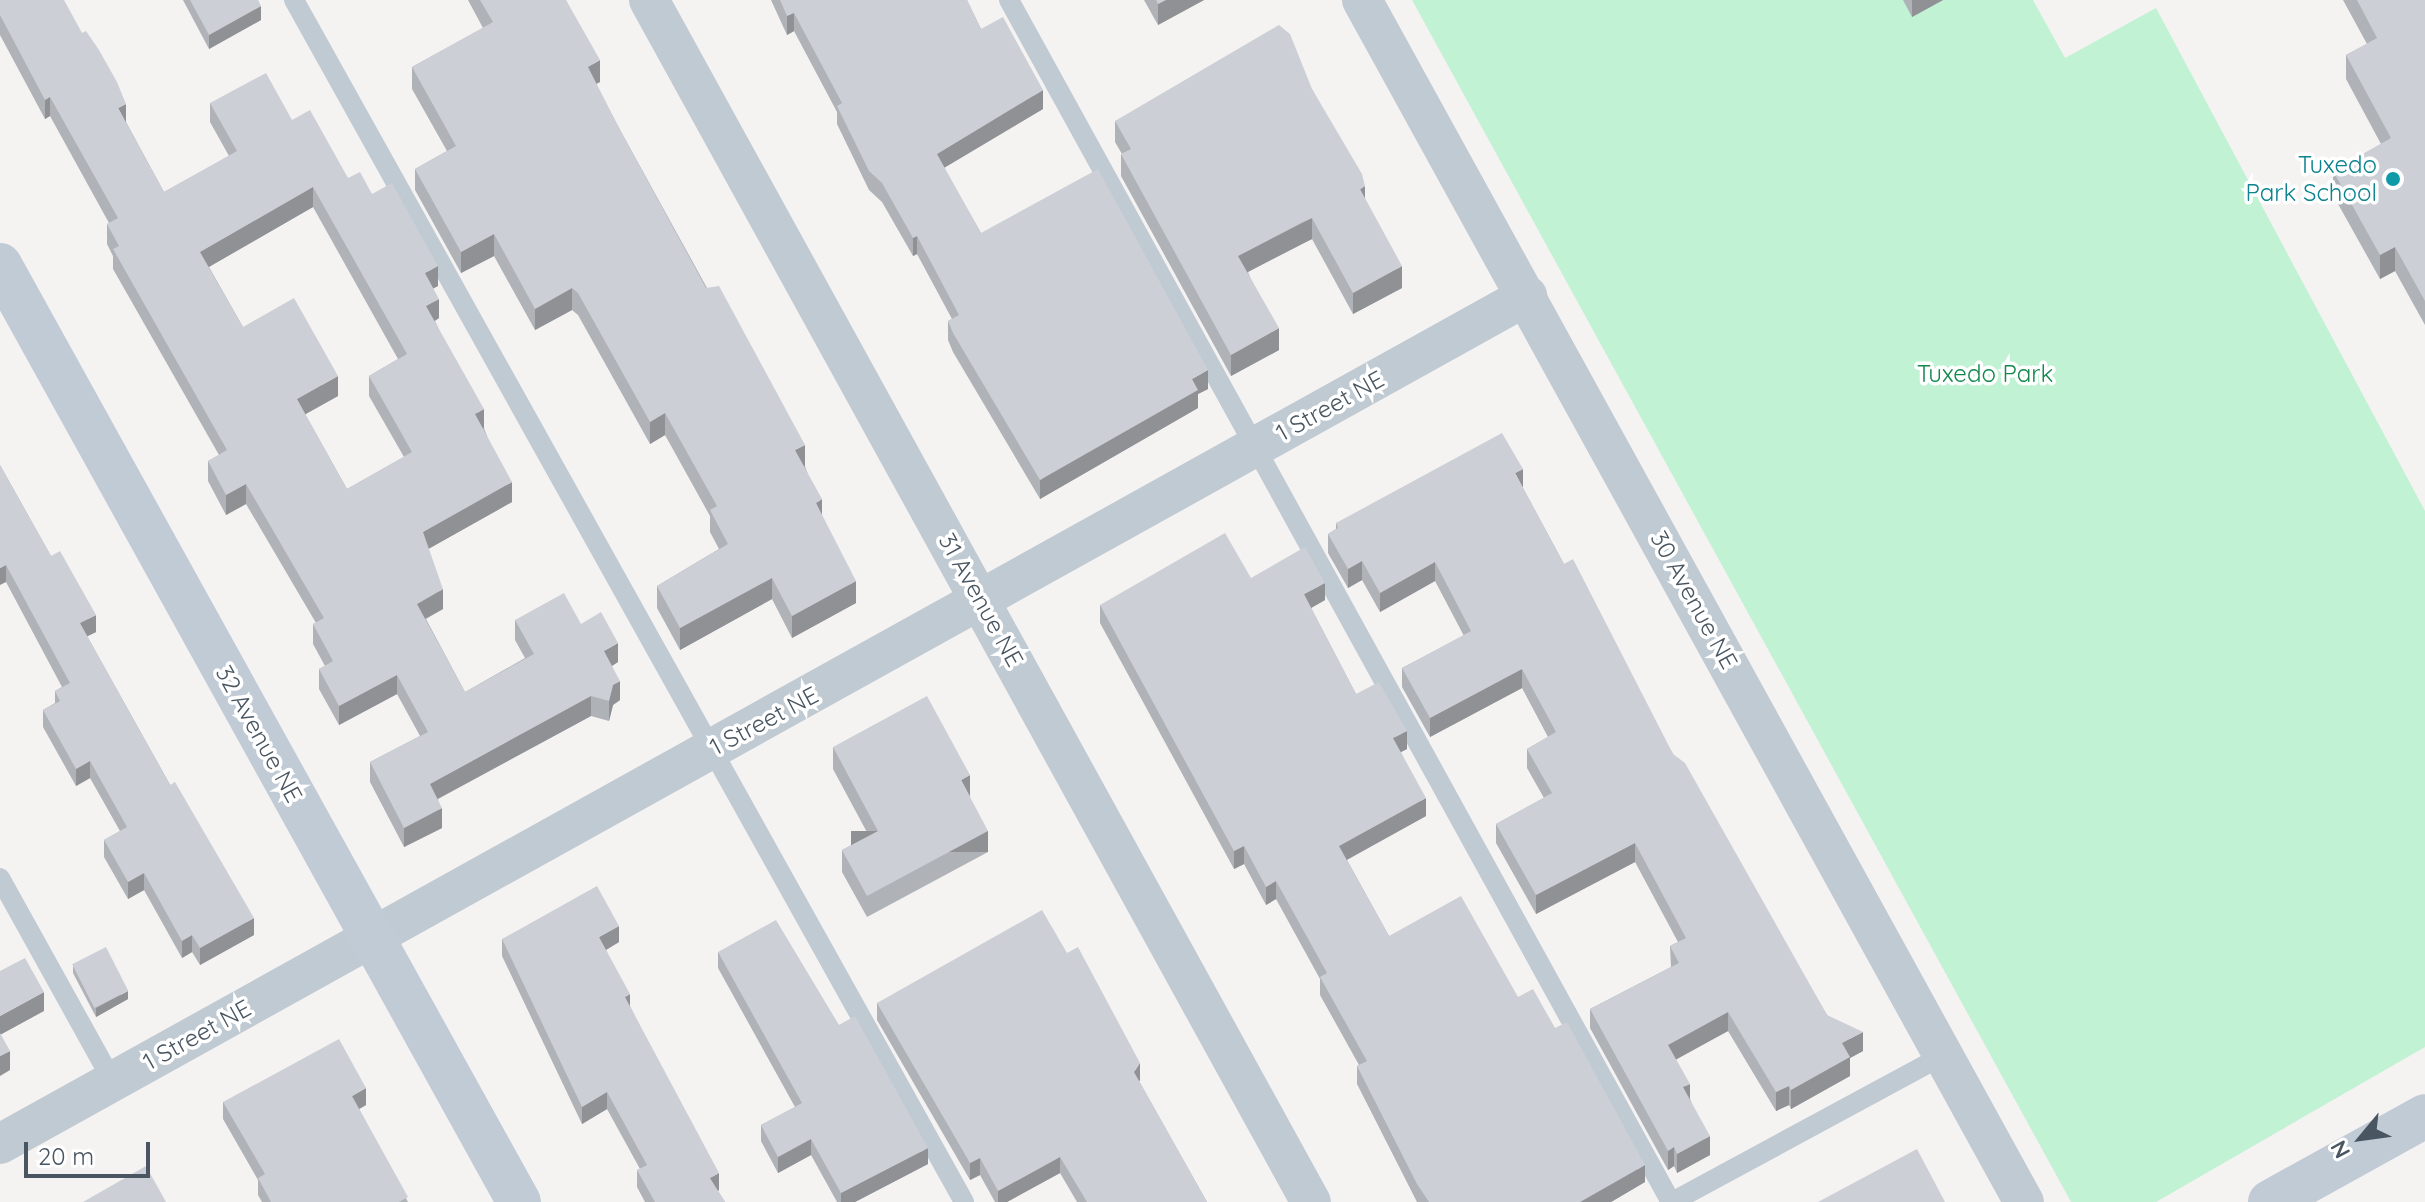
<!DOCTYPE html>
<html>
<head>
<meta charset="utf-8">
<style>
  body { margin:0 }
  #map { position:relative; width:2425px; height:1202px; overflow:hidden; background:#f5f2f2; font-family:Quicksand,sans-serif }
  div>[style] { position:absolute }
  .green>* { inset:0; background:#c1f2d3 }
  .lane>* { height:20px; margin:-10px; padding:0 10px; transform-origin:10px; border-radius:10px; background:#c0cad2 }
  .street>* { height:40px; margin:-20px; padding:0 20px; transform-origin:20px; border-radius:20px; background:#c0cad2 }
  .secondary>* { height:44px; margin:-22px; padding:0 22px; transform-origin:22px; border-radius:22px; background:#c0cbd6 }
  .wall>* { inset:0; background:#afb2b7 }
  .shaded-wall>* { inset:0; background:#8f9195; transform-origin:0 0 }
  .building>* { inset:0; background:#cccfd5; transform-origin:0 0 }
  .dots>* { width:22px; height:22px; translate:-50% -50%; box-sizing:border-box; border:4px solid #fff; border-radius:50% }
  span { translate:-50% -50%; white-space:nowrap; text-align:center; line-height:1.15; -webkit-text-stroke:7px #fff; paint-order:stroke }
  .culture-label { font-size:24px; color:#0d838f }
  .right { translate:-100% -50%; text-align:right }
  .park-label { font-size:24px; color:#14884d }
  .street-label { font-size:24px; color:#495661 }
  .north { position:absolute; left:2321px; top:1098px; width:80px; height:80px; -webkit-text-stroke:6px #fff; paint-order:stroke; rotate:241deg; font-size:22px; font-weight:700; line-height:32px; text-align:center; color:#495661 }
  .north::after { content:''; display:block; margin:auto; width:28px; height:36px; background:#495661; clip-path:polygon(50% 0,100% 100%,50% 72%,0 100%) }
  .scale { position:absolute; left:24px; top:1142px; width:126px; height:36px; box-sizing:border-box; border:4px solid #495661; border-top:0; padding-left:10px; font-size:24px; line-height:28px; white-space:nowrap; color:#495661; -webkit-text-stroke:6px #fff; paint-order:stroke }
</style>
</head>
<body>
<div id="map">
  <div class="green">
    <div style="clip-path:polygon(1412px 0,2033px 0,2065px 58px,2156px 8px,2425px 511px,2425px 1047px,2156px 1202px,2071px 1202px)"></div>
  </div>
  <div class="lane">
    <div style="left:294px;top:0;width:1376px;rotate:60.86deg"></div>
    <div style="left:1009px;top:0;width:1372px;rotate:61.16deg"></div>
    <div style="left:0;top:878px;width:233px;rotate:61deg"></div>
    <div style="left:1672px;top:1202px;width:309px;rotate:-28.4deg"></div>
  </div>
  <div class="street">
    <div style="left:649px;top:0;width:1372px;rotate:61.16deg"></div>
    <div style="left:1362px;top:0;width:1372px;rotate:61.16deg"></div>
    <div style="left:0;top:1144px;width:1747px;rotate:-29.05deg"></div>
  </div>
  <div class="secondary">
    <div style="left:0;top:265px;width:1071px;rotate:61.02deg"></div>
    <div style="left:2270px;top:1202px;width:177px;rotate:-29deg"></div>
  </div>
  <div class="wall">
    <div style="clip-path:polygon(evenodd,0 0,126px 122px,164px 192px,229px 156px,210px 122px,210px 103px,292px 120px,348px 178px,372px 194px,438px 286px,433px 288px,439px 318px,435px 321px,484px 428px,512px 502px,428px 549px,443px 609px,426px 619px,465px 692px,525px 658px,515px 640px,515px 620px,581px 624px,618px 662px,612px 666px,620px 700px,613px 705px,609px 721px,591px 716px,438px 799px,442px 828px,404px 847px,370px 782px,370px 762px,420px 736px,397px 694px,339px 725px,319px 689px,319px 669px,325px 666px,313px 644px,313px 624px,316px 623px,246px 504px,226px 515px,208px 481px,208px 461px,219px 455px,113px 269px,113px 256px,107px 244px,107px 224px,109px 223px,50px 116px,45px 119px,0 35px,0 0,313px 207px,398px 359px,369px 376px,369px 396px,404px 457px,347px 489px,305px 414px,338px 396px,243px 327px,209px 267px,313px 207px)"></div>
    <div style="clip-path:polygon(183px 0,258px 0,261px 20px,209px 49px)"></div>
    <div style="clip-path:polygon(468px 0,566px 0,600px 82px,596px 84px,619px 128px,805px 466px,822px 516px,856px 603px,792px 638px,772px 599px,680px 650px,657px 608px,657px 586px,719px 549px,710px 532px,710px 516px,665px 435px,650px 444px,578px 315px,572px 310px,535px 330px,494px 256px,461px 273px,415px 190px,415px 169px,447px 151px,412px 89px,412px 67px,483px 28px)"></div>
    <div style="clip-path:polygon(771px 0,967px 0,981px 29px,1043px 109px,944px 168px,981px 233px,1208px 389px,1198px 394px,1198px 408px,1040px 499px,953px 352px,948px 340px,948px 321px,952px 319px,917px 254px,913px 256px,882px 202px,869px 190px,837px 124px,837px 112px,794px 31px,787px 35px)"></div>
    <div style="clip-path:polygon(1144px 0,1204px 0,1158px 25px)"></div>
    <div style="clip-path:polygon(1903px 0,1943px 0,1912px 17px)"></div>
    <div style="clip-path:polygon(2343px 0,2425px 0,2425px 325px,2395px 271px,2380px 279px,2333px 195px,2333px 171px,2381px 144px,2346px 79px,2346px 55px,2367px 44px)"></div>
    <div style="clip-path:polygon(1312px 89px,1365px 199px,1402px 288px,1353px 314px,1312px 239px,1303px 243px,1248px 272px,1279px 350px,1231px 376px,1121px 176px,1121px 154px,1122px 154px,1115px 142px,1115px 121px)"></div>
    <div style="clip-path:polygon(0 465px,51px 556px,96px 632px,87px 636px,254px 935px,200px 965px,192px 952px,182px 958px,144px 890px,128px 899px,104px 857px,104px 840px,120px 831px,90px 778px,76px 786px,43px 727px,43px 710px,55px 703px,55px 691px,62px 687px,6px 582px)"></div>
    <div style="clip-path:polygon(1523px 488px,1564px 564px,1673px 754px,1827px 1015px,1863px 1051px,1850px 1058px,1850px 1076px,1791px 1109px,1789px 1105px,1776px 1111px,1728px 1031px,1676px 1059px,1710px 1155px,1677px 1173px,1674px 1166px,1668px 1170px,1590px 1028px,1590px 1009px,1671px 967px,1670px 946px,1678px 942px,1635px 862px,1536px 914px,1496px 843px,1496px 824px,1544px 798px,1527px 768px,1527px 749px,1548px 737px,1522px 688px,1430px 737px,1402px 687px,1402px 668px,1464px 636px,1435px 581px,1380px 612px,1362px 580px,1348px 588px,1328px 553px,1328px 534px,1336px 529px,1336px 523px)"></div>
    <div style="clip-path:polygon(1251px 578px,1325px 600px,1311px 608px,1356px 694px,1407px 749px,1401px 752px,1426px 816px,1347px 860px,1389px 936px,1518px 997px,1555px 1028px,1645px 1182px,1611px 1202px,1417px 1202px,1357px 1084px,1357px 1066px,1359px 1065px,1320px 995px,1320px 979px,1276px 899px,1266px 905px,1244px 864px,1234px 869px,1100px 623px,1100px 605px)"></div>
    <div style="clip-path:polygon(833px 747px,970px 797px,988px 852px,867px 917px,842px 872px,842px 850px,869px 836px,833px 769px)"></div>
    <div style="clip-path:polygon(502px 939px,619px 942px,606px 950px,630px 1006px,719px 1190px,718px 1191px,725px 1202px,645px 1202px,637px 1187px,637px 1170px,640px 1169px,607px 1109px,582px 1124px,502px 956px)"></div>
    <div style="clip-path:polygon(718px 952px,839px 1025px,928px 1164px,855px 1202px,837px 1202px,811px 1155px,778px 1173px,761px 1141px,761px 1125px,795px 1107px,718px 968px)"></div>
    <div style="clip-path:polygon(1067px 953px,1140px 1080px,1139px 1081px,1207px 1202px,1077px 1202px,1060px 1173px,1007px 1202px,995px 1202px,980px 1175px,970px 1180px,877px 1020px,877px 1003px)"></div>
    <div style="clip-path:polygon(73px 965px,128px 999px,96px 1017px,73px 973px)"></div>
    <div style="clip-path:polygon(223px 1102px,366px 1105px,359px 1109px,408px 1202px,262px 1202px,258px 1195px,258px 1180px,223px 1119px)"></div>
  </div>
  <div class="shaded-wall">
    <div style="clip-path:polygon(1166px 0,1204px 0,1158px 25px,1158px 4px)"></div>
    <div style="clip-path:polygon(1912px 0,1943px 0,1912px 17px)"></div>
    <div style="clip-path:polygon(261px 6px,261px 20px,209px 49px,209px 35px)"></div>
    <div style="clip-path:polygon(794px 13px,794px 31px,787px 35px,787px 16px)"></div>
    <div style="clip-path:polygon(600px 60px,600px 82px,588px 88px,588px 67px)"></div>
    <div style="clip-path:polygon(1043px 90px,1043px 109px,937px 172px,937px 154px)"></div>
    <div style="clip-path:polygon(50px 97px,50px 116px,45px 119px,45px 100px)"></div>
    <div style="clip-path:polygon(126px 104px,126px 123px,118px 108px)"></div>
    <div style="clip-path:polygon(1365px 186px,1365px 208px,1360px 189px)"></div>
    <div style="clip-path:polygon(313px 187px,313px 207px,200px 272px,200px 252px)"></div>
    <div style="clip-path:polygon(1312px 218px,1312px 239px,1238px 277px,1238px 256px)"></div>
    <div style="clip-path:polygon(494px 234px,494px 256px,461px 273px,461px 252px)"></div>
    <div style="clip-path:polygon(917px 236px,917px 254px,913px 256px,913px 238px)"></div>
    <div style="clip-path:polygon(2395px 247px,2395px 271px,2380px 279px,2380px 255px)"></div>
    <div style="clip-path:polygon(438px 266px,438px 286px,425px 293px,425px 273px)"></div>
    <div style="clip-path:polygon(1402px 266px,1402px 288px,1353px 314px,1353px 293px)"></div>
    <div style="clip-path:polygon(572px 288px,572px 310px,535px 330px,535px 309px)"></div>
    <div style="clip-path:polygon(439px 299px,439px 318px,426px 326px,426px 306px)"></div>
    <div style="clip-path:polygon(1279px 328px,1279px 350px,1231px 376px,1231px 355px)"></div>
    <div style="clip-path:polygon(1208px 370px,1208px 389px,1198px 394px,1198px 408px,1040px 499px,1040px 480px,1192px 379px)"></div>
    <div style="clip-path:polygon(338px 376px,338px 396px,297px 419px,297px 399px)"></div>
    <div style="clip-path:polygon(484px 409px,484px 428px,475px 433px,475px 414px)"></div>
    <div style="clip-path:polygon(665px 413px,665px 435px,650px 444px,650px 422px)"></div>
    <div style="clip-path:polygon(805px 445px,805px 466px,795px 472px,795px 450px)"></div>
    <div style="clip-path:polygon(1523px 469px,1523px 488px,1515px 473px)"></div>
    <div style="clip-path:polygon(512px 482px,512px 502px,423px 552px,423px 532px)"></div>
    <div style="clip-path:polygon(246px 484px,246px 504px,226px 515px,226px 495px)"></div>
    <div style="clip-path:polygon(822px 499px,822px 521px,816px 503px)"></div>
    <div style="clip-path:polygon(1362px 561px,1362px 580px,1348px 588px,1348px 569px)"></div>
    <div style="clip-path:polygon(1435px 562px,1435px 581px,1380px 612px,1380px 593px)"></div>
    <div style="clip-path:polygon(6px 565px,6px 582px,0 585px,0 568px)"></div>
    <div style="clip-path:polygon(772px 578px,772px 599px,680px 650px,680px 628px)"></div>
    <div style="clip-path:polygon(856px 581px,856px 603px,792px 638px,792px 616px)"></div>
    <div style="clip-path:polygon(1325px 583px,1325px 600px,1304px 612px,1304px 594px)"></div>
    <div style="clip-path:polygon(443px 589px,443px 609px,417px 623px,417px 604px)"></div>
    <div style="clip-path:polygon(96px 615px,96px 632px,80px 640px,80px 623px)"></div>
    <div style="clip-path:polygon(618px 643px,618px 662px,604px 671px,604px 651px)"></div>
    <div style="clip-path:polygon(1522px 669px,1522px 688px,1430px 737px,1430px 718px)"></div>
    <div style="clip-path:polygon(397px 675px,397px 694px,339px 725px,339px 706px)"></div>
    <div style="clip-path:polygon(620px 681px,620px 700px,613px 705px,609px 721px,609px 701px,613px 685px)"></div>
    <div style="clip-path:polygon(591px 696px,591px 716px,430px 803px,430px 784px)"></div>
    <div style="clip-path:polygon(1407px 731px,1407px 749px,1393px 756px,1393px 738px)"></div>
    <div style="clip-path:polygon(90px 761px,90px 778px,76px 786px,76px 769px)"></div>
    <div style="clip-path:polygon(970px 775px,970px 797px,961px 780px)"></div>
    <div style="clip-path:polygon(1426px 798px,1426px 816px,1339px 864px,1339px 846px)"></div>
    <div style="clip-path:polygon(442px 808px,442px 828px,404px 847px,404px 828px)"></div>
    <div style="left:988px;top:831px;width:21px;height:137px;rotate:90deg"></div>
    <div style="clip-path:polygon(1635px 843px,1635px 862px,1536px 914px,1536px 895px)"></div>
    <div style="clip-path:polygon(1244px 846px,1244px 864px,1234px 869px,1234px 851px)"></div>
    <div style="clip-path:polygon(144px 873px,144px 890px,128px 899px,128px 882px)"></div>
    <div style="clip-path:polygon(1276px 881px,1276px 899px,1266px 905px,1266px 887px)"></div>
    <div style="clip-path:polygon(254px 918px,254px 935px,200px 965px,200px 948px)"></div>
    <div style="clip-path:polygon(619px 926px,619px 942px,599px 954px,599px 937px)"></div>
    <div style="clip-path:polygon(192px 935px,192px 952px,182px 958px,182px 941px)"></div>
    <div style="clip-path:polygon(128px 991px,128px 999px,96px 1017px,96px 1008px)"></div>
    <div style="clip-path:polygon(44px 992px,44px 1011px,0 1035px,0 1016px)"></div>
    <div style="clip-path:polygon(630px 994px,630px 1011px,625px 997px)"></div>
    <div style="clip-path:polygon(1728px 1012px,1728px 1031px,1668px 1064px,1668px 1045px)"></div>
    <div style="clip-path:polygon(1863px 1032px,1863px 1051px,1850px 1058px,1850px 1076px,1791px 1109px,1791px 1090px,1842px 1043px)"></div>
    <div style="clip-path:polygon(10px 1051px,10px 1070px,0 1076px,0 1056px)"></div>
    <div style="clip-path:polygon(1140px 1063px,1140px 1080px,1134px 1088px,1134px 1072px)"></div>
    <div style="clip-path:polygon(1690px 1084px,1690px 1102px,1683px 1087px)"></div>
    <div style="clip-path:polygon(1789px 1086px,1789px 1105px,1776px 1111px,1776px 1092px)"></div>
    <div style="clip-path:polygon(366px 1088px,366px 1105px,352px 1113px,352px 1096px)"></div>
    <div style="clip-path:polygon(607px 1092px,607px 1109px,582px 1124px,582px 1107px)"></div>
    <div style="clip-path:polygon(1710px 1136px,1710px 1155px,1677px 1173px,1677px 1154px)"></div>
    <div style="clip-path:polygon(811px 1139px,811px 1155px,778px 1173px,778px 1157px)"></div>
    <div style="clip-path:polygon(1674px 1147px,1674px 1166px,1668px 1170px,1668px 1151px)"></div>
    <div style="clip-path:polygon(928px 1148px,928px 1164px,855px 1202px,841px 1202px,841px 1193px)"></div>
    <div style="clip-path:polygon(1060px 1157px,1060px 1173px,1007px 1202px,998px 1202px,998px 1191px)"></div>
    <div style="clip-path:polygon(980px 1158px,980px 1175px,970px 1180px,970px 1163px)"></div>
    <div style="clip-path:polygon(1645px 1165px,1645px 1182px,1611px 1202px,1580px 1202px)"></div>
    <div style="clip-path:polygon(719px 1173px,719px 1190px,710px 1195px,710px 1178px)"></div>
  </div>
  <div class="building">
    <div style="clip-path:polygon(evenodd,0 0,64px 0,82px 33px,86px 31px,99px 50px,117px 82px,126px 104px,118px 108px,164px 192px,237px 151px,210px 103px,266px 73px,292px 120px,310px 110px,348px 178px,360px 172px,372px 194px,392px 183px,438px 266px,425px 273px,439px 299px,426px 306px,484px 409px,475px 414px,512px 482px,423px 532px,443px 589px,417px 604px,465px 692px,534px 654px,515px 620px,564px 593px,581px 624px,601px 612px,618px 643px,604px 651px,620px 681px,613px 685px,609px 701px,591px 696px,430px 784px,442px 808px,404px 828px,370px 762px,428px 732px,397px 675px,339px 706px,319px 669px,333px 661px,313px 624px,324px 618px,246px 484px,226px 495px,208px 461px,227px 450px,113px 249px,119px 246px,107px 224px,118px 218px,50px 97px,45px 100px,0 15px,0 0,313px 187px,407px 354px,369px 376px,412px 452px,347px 489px,297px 399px,338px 376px,294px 298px,243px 327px,200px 252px,313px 187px)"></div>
    <div style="clip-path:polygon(190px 0,258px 0,261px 6px,209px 35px)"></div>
    <div style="clip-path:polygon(480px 0,566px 0,600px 60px,588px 67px,619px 128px,706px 288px,719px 286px,805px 445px,795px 450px,822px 499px,816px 503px,856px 581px,792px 616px,772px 578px,680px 628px,657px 586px,728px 544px,710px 510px,717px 506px,665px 413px,650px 422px,578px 293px,572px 288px,535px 309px,494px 234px,461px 252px,415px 169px,456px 146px,412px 67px,493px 22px)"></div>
    <div style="clip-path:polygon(780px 0,967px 0,981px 29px,1003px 17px,1043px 90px,937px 154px,981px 233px,1098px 169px,1208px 370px,1192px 379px,1198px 390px,1040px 480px,953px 333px,948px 321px,959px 315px,917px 236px,913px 238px,882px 183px,869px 171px,837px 106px,842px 103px,794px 13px,787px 16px)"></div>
    <div style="clip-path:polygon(1156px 0,1166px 0,1158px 4px)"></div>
    <div style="clip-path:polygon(2357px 0,2425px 0,2425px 301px,2395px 247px,2380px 255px,2333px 171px,2391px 138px,2346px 55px,2377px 38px)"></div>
    <div style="clip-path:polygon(1279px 25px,1290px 34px,1312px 89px,1362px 174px,1365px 186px,1360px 189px,1402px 266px,1353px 293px,1312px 218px,1303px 222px,1238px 256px,1279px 328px,1231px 355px,1121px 154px,1131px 149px,1115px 121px)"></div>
    <div style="clip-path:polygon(1502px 433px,1523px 469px,1515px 473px,1564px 564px,1573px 559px,1673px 754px,1685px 763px,1827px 1015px,1863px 1032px,1842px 1043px,1850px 1057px,1791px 1090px,1789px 1086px,1776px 1092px,1728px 1012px,1668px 1045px,1690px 1084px,1683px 1087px,1710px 1136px,1677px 1154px,1674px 1147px,1668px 1151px,1590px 1009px,1679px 963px,1670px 946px,1686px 938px,1635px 843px,1536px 895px,1496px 824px,1552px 793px,1527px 749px,1556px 732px,1522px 669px,1430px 718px,1402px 668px,1471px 631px,1435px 562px,1380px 593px,1362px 561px,1348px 569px,1328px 534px,1338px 528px,1336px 523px)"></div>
    <div style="clip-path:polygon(0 465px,51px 556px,60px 551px,96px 615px,80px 623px,170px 785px,175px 782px,254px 918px,200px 948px,192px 935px,182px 941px,144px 873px,128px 882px,104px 840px,127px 827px,90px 761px,76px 769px,43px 710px,60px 701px,55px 691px,70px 683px,6px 565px,0 568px)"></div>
    <div style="clip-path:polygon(1225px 533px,1251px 578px,1305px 547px,1325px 583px,1304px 594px,1356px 694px,1379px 682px,1407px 731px,1393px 738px,1426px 798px,1339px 846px,1389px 936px,1461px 896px,1518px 997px,1533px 989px,1555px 1028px,1567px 1022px,1645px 1165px,1580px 1202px,1429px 1202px,1417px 1184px,1357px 1066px,1367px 1061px,1320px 977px,1327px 973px,1276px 881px,1266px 887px,1244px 846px,1234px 851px,1100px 605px)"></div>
    <div style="clip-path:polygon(927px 696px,970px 775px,961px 780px,988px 831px,867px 896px,842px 850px,878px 831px,833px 747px)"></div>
    <div style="clip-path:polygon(597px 886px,619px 926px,599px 937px,630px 994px,625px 997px,719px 1173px,710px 1178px,725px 1202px,655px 1202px,637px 1170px,647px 1165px,607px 1092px,582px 1107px,502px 939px)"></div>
    <div style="clip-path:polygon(1042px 910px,1067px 953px,1078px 947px,1140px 1063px,1134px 1072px,1207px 1202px,1087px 1202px,1060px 1157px,998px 1191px,980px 1158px,970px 1163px,877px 1003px)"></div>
    <div style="clip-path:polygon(776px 920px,839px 1025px,855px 1016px,928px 1148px,841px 1193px,811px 1139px,778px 1157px,761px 1125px,802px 1103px,718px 952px)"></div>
    <div style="left:106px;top:947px;width:49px;height:38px;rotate:63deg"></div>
    <div style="clip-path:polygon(25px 958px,44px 992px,0 1016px,0 971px)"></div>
    <div style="clip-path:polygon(0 1033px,10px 1051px,0 1056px)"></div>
    <div style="clip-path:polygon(339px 1039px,366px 1088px,352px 1096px,408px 1197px,399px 1202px,271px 1202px,258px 1178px,265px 1174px,223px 1102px)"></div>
    <div style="clip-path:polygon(1917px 1149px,1945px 1202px,1818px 1202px)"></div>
    <div style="clip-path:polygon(146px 1166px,166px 1202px,83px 1202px)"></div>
  </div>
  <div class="dots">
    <div style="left:2393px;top:179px;background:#0f9aa8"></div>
  </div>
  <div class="culture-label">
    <span class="right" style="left:2377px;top:179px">Tuxedo<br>Park School</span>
  </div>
  <div class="park-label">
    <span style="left:1985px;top:374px">Tuxedo Park</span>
  </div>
  <div class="street-label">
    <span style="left:1330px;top:406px;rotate:-29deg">1 Street NE</span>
    <span style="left:981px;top:600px;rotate:61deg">31 Avenue NE</span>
    <span style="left:1694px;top:600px;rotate:61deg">30 Avenue NE</span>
    <span style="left:764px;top:721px;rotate:-28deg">1 Street NE</span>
    <span style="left:259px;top:734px;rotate:61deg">32 Avenue NE</span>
    <span style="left:197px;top:1035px;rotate:-29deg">1 Street NE</span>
  </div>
  <div class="north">N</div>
  <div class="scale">20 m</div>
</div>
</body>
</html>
